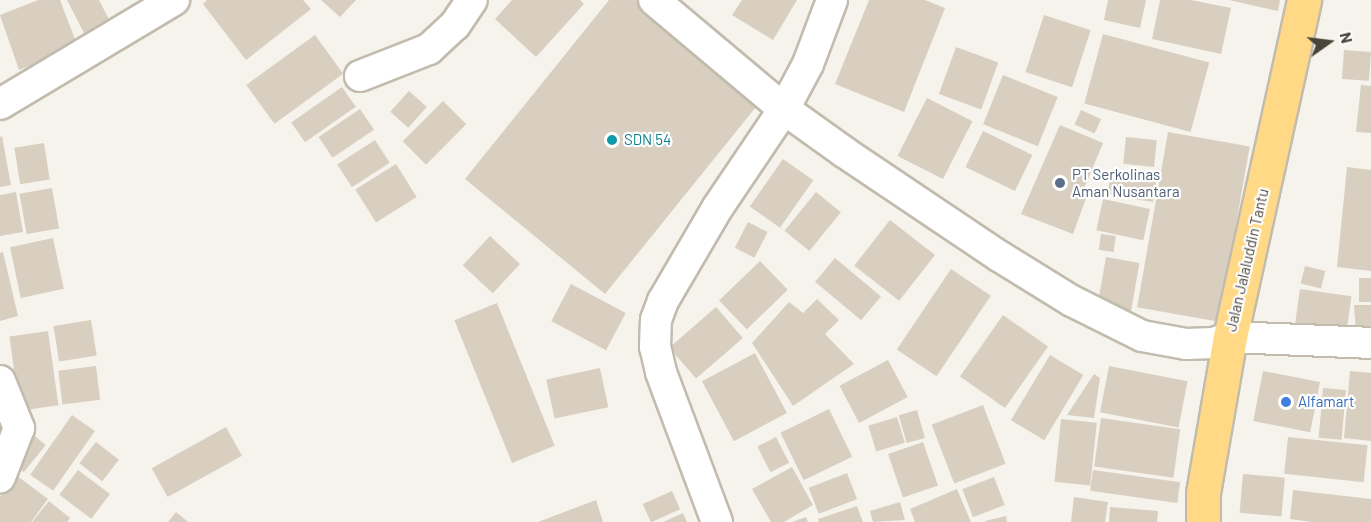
<!DOCTYPE html>
<html>
<head>
<meta charset="utf-8">
<style>
  body { margin:0 }
  #map { position:relative; width:1371px; height:522px; overflow:hidden; background:#f6f3ec; font-family:Barlow,sans-serif }
  div>[style] { position:absolute }
  .building>* { inset:0; background:#d8cfc1; transform-origin:0 0 }
  .roads { filter:drop-shadow(2px 0 #c2bbae) drop-shadow(-2px 0 #c2bbae) drop-shadow(0 2px #c2bbae) drop-shadow(0 -2px #c2bbae) }
  .minor>* { height:30px; margin:-15px; padding:0 15px; transform-origin:15px; border-radius:15px; background:#fff }
  .trunk>* { height:33px; margin:-16.5px; padding:0 16.5px; transform-origin:16.5px; border-radius:16.5px; background:#ffd985 }
  .dots>* { width:16px; height:16px; translate:-50% -50%; box-sizing:border-box; border:3px solid #fff; border-radius:50% }
  span { translate:-50% -50%; white-space:nowrap; text-align:center; line-height:1.15; -webkit-text-stroke:4.5px #fff; paint-order:stroke }
  .culture-label { font-size:15px; color:#0d838f }
  .left { translate:0 -50%; text-align:left }
  .service-label { font-size:15px; color:#4e5e75 }
  .street-label { font-size:15px; color:#4b4439 }
  .shop-label { font-size:15px; color:#366cbe }
  .north { position:absolute; left:1299px; top:12px; width:60px; height:60px; -webkit-text-stroke:4px #fff; paint-order:stroke; rotate:76deg; font-size:16px; font-weight:700; line-height:24px; text-align:center; color:#4b4439 }
  .north::after { content:''; display:block; margin:auto; width:21px; height:27px; background:#4b4439; clip-path:polygon(50% 0,100% 100%,50% 72%,0 100%) }
</style>
</head>
<body>
<div id="map">
  <div class="building">
    <div style="clip-path:polygon(38px 0,60px 0,78px 47px,19px 70px,0 15px)"></div>
    <div style="clip-path:polygon(67px 0,99px 0,113px 27px,87px 39px)"></div>
    <div style="clip-path:polygon(207px 0,303px 0,311px 9px,246px 60px,203px 4px)"></div>
    <div style="clip-path:polygon(321px 0,356px 0,340px 17px)"></div>
    <div style="clip-path:polygon(512px 0,580px 0,584px 4px,536px 57px,495px 19px)"></div>
    <div style="clip-path:polygon(609px 0,636px 0,760px 102px,605px 294px,465px 179px)"></div>
    <div style="clip-path:polygon(742px 0,797px 0,773px 40px,732px 15px)"></div>
    <div style="clip-path:polygon(869px 0,925px 0,945px 8px,904px 112px,835px 84px)"></div>
    <div style="clip-path:polygon(1108px 0,1146px 0,1140px 28px,1104px 20px)"></div>
    <div style="clip-path:polygon(1160px 0,1191px 0,1231px 8px,1221px 54px,1152px 39px)"></div>
    <div style="clip-path:polygon(1229px 0,1280px 0,1278px 11px)"></div>
    <div style="left:1044px;top:15px;width:49px;height:60px;rotate:18deg"></div>
    <div style="left:1103px;top:34px;width:110px;height:72px;rotate:15deg"></div>
    <div style="left:315px;top:35px;width:48px;height:85px;rotate:54deg"></div>
    <div style="left:956px;top:47px;width:45px;height:50px;rotate:20deg"></div>
    <div style="left:1344px;top:50px;width:27px;height:29px;rotate:4deg"></div>
    <div style="left:1003px;top:75px;width:59px;height:53px;rotate:22deg"></div>
    <div style="clip-path:polygon(1361px 85px,1371px 86px,1371px 133px,1356px 132px)"></div>
    <div style="left:342px;top:87px;width:24px;height:62px;rotate:55deg"></div>
    <div style="left:409px;top:91px;width:24px;height:28px;rotate:42deg"></div>
    <div style="left:927px;top:98px;width:51px;height:65px;rotate:27deg"></div>
    <div style="left:443px;top:101px;width:33px;height:57px;rotate:45deg"></div>
    <div style="left:360px;top:109px;width:25px;height:50px;rotate:56deg"></div>
    <div style="left:1081px;top:110px;width:22px;height:16px;rotate:24deg"></div>
    <div style="clip-path:polygon(1060px 125px,1103px 143px,1083px 191px,1088px 193px,1073px 234px,1021px 214px)"></div>
    <div style="left:983px;top:131px;width:55px;height:40px;rotate:26deg"></div>
    <div style="left:1168px;top:132px;width:83px;height:178px;rotate:10deg"></div>
    <div style="clip-path:polygon(2px 136px,11px 185px,0 187px,0 137px)"></div>
    <div style="left:1126px;top:137px;width:31px;height:27px;rotate:6deg"></div>
    <div style="left:375px;top:140px;width:27px;height:45px;rotate:57deg"></div>
    <div style="left:44px;top:143px;width:37px;height:30px;rotate:81deg"></div>
    <div style="left:783px;top:159px;width:37px;height:58px;rotate:35deg"></div>
    <div style="left:396px;top:164px;width:39px;height:48px;rotate:58deg"></div>
    <div style="clip-path:polygon(1347px 167px,1371px 170px,1371px 271px,1337px 267px)"></div>
    <div style="left:1111px;top:173px;width:46px;height:22px;rotate:9deg"></div>
    <div style="left:52px;top:188px;width:41px;height:33px;rotate:80deg"></div>
    <div style="clip-path:polygon(16px 192px,23px 232px,0 236px,0 195px)"></div>
    <div style="left:816px;top:192px;width:32px;height:50px;rotate:39deg"></div>
    <div style="left:1103px;top:199px;width:48px;height:32px;rotate:12deg"></div>
    <div style="left:890px;top:220px;width:57px;height:58px;rotate:38deg"></div>
    <div style="left:748px;top:222px;width:22px;height:29px;rotate:27deg"></div>
    <div style="left:1101px;top:234px;width:15px;height:16px;rotate:8deg"></div>
    <div style="left:490px;top:236px;width:41px;height:40px;rotate:43deg"></div>
    <div style="left:53px;top:238px;width:52px;height:44px;rotate:78deg"></div>
    <div style="clip-path:polygon(3px 252px,18px 316px,0 321px,0 253px)"></div>
    <div style="left:1106px;top:257px;width:34px;height:49px;rotate:10deg"></div>
    <div style="left:835px;top:258px;width:60px;height:31px;rotate:40deg"></div>
    <div style="left:760px;top:261px;width:40px;height:57px;rotate:46deg"></div>
    <div style="left:1305px;top:266px;width:21px;height:18px;rotate:14deg"></div>
    <div style="left:951px;top:269px;width:48px;height:97px;rotate:34deg"></div>
    <div style="left:1359px;top:278px;width:12px;height:24px"></div>
    <div style="left:571px;top:284px;width:62px;height:42px;rotate:28deg"></div>
    <div style="left:1300px;top:289px;width:52px;height:37px;rotate:8deg"></div>
    <div style="clip-path:polygon(817px 299px,839px 320px,825px 334px,854px 364px,793px 406px,752px 343px,789px 302px,803px 313px)"></div>
    <div style="left:497px;top:303px;width:154px;height:46px;rotate:68deg"></div>
    <div style="clip-path:polygon(1354px 305px,1371px 305px,1371px 332px,1356px 333px)"></div>
    <div style="left:716px;top:307px;width:41px;height:62px;rotate:49deg"></div>
    <div style="left:1003px;top:315px;width:55px;height:75px;rotate:35deg"></div>
    <div style="left:91px;top:320px;width:36px;height:38px;rotate:81deg"></div>
    <div style="left:48px;top:331px;width:75px;height:39px;rotate:82deg"></div>
    <div style="left:755px;top:353px;width:68px;height:60px;rotate:62deg"></div>
    <div style="left:1050px;top:355px;width:39px;height:76px;rotate:31deg"></div>
    <div style="left:888px;top:360px;width:42px;height:55px;rotate:62deg"></div>
    <div style="left:96px;top:366px;width:34px;height:38px;rotate:83deg"></div>
    <div style="left:1109px;top:366px;width:80px;height:47px;rotate:11deg"></div>
    <div style="left:600px;top:368px;width:40px;height:55px;rotate:78deg"></div>
    <div style="left:1263px;top:371px;width:58px;height:51px;rotate:11deg"></div>
    <div style="clip-path:polygon(1350px 371px,1371px 373px,1371px 441px,1344px 438px)"></div>
    <div style="clip-path:polygon(1094px 374px,1100px 378px,1094px 418px,1067px 415px)"></div>
    <div style="left:1323px;top:388px;width:23px;height:50px;rotate:5deg"></div>
    <div style="left:983px;top:405px;width:63px;height:55px;rotate:69deg"></div>
    <div style="left:829px;top:409px;width:53px;height:54px;rotate:64deg"></div>
    <div style="left:917px;top:410px;width:29px;height:19px;rotate:74deg"></div>
    <div style="left:72px;top:415px;width:28px;height:73px;rotate:35deg"></div>
    <div style="left:897px;top:417px;width:27px;height:30px;rotate:73deg"></div>
    <div style="left:1101px;top:418px;width:80px;height:49px;rotate:8deg"></div>
    <div style="left:1061px;top:419px;width:36px;height:63px;rotate:6deg"></div>
    <div style="left:226px;top:427px;width:33px;height:85px;rotate:61deg"></div>
    <div style="left:31px;top:433px;width:19px;height:35px;rotate:39deg"></div>
    <div style="left:776px;top:437px;width:29px;height:21px;rotate:63deg"></div>
    <div style="left:1288px;top:437px;width:80px;height:37px;rotate:6deg"></div>
    <div style="left:96px;top:442px;width:29px;height:27px;rotate:38deg"></div>
    <div style="left:923px;top:442px;width:46px;height:37px;rotate:71deg"></div>
    <div style="clip-path:polygon(792px 467px,813px 505px,784px 522px,771px 522px,752px 489px)"></div>
    <div style="left:78px;top:470px;width:40px;height:31px;rotate:37deg"></div>
    <div style="left:1093px;top:470px;width:88px;height:21px;rotate:8deg"></div>
    <div style="left:847px;top:473px;width:28px;height:41px;rotate:69deg"></div>
    <div style="left:1243px;top:474px;width:42px;height:39px;rotate:5deg"></div>
    <div style="clip-path:polygon(16px 475px,48px 499px,31px 522px,0 522px,0 497px)"></div>
    <div style="left:994px;top:477px;width:30px;height:34px;rotate:69deg"></div>
    <div style="clip-path:polygon(957px 489px,971px 522px,915px 522px,910px 509px)"></div>
    <div style="clip-path:polygon(1293px 490px,1371px 499px,1371px 522px,1312px 522px,1290px 519px)"></div>
    <div style="left:672px;top:491px;width:20px;height:32px;rotate:66deg"></div>
    <div style="clip-path:polygon(1074px 497px,1108px 502px,1105px 522px,1071px 522px)"></div>
    <div style="clip-path:polygon(596px 500px,603px 522px,538px 522px)"></div>
    <div style="clip-path:polygon(49px 501px,70px 518px,67px 522px,32px 522px)"></div>
    <div style="clip-path:polygon(900px 502px,905px 520px,873px 522px,870px 511px)"></div>
    <div style="clip-path:polygon(857px 506px,863px 522px,819px 522px,818px 519px)"></div>
    <div style="clip-path:polygon(1110px 507px,1158px 511px,1157px 522px,1109px 522px)"></div>
    <div style="clip-path:polygon(176px 512px,188px 522px,168px 522px)"></div>
    <div style="clip-path:polygon(683px 513px,687px 522px,663px 522px)"></div>
    <div style="clip-path:polygon(1006px 516px,1007px 522px,985px 522px,985px 521px)"></div>
    <div style="clip-path:polygon(806px 517px,808px 522px,792px 522px)"></div>
  </div>
  <div class="roads">
    <div class="minor">
      <div style="left:654px;top:0;width:170px;rotate:40deg"></div>
      <div style="left:784px;top:109px;width:74px;rotate:35.6deg"></div>
      <div style="left:844px;top:152px;width:187px;rotate:33.9deg"></div>
      <div style="left:999px;top:256px;width:86px;rotate:31.7deg"></div>
      <div style="left:1072px;top:301px;width:78px;rotate:26.6deg"></div>
      <div style="left:1142px;top:336px;width:45px;rotate:10.3deg"></div>
      <div style="left:1186px;top:344px;width:28px;rotate:-2deg"></div>
      <div style="left:1214px;top:343px;width:17px;rotate:-21deg"></div>
      <div style="left:1230px;top:337px;width:141px;rotate:2.4deg"></div>
      <div style="left:360px;top:76px;width:74px;rotate:-21.4deg"></div>
      <div style="left:429px;top:49px;width:35px;rotate:-43deg"></div>
      <div style="left:455px;top:25px;width:30px;rotate:-56deg"></div>
      <div style="left:0;top:104px;width:203px;rotate:-30.9deg"></div>
      <div style="left:0;top:381px;width:51px;rotate:68deg"></div>
      <div style="left:19px;top:428px;width:53px;rotate:111.2deg"></div>
      <div style="left:717px;top:522px;width:160px;rotate:-110.5deg"></div>
      <div style="left:661px;top:372px;width:26px;rotate:-103deg"></div>
      <div style="left:655px;top:347px;width:27px;rotate:-88deg"></div>
      <div style="left:656px;top:320px;width:20px;rotate:-70deg"></div>
      <div style="left:663px;top:301px;width:109px;rotate:-59.7deg"></div>
      <div style="left:718px;top:207px;width:118px;rotate:-56deg"></div>
      <div style="left:784px;top:109px;width:51px;rotate:-61.9deg"></div>
      <div style="left:808px;top:64px;width:68px;rotate:-69.4deg"></div>
    </div>
    <div class="trunk">
      <div style="left:1203px;top:522px;width:29px;rotate:-90deg"></div>
      <div style="left:1203px;top:493px;width:158px;rotate:-80.2deg"></div>
      <div style="left:1230px;top:337px;width:345px;rotate:-77.6deg"></div>
    </div>
  </div>
  <div class="dots">
    <div style="left:612px;top:140px;background:#0f9aa8"></div>
    <div style="left:1060px;top:183px;background:#5c6f8a"></div>
    <div style="left:1286px;top:402px;background:#3f7fe0"></div>
  </div>
  <div class="culture-label">
    <span class="left" style="left:624px;top:140px">SDN 54</span>
  </div>
  <div class="service-label">
    <span class="left" style="left:1072px;top:183px">PT Serkolinas<br>Aman Nusantara</span>
  </div>
  <div class="street-label">
    <span style="left:1247px;top:260px;rotate:-77deg">Jalan Jalaluddin Tantu</span>
  </div>
  <div class="shop-label">
    <span class="left" style="left:1298px;top:402px">Alfamart</span>
  </div>
  <div class="north">N</div>
</div>
</body>
</html>
